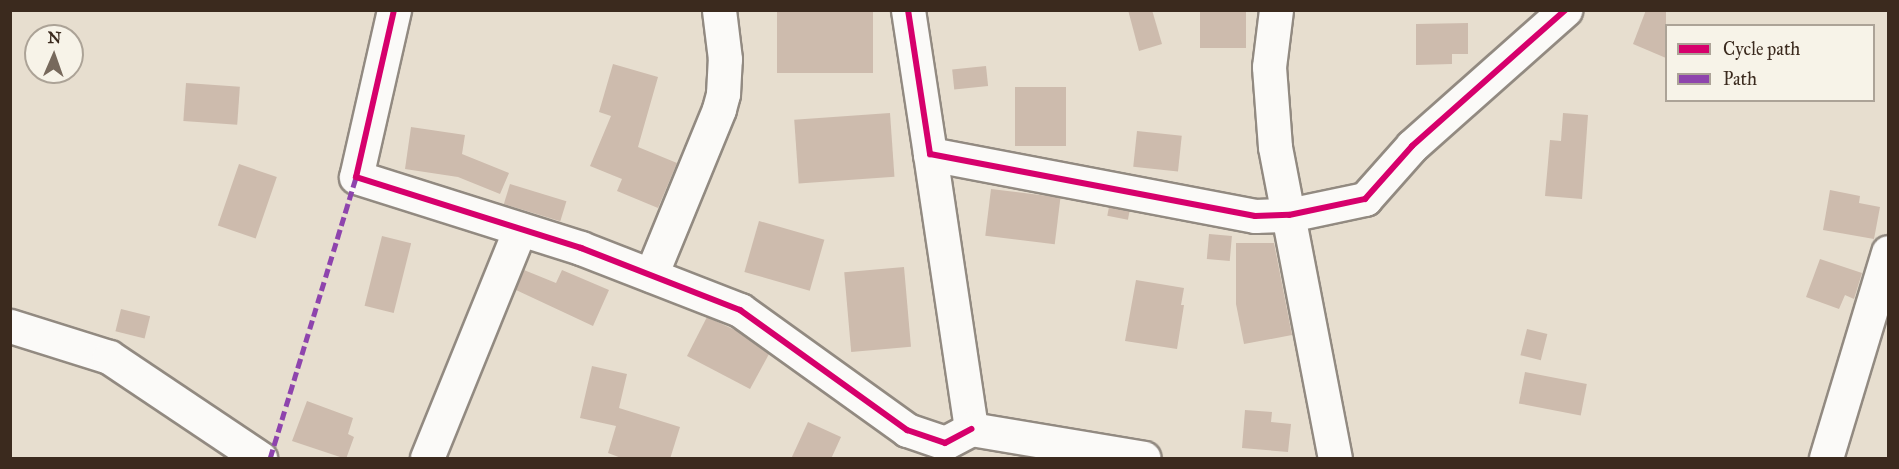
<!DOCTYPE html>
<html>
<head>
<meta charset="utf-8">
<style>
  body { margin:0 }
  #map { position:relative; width:1899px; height:469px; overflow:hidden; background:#e7decf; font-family:"IM FELL Great Primer",serif }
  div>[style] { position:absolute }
  .building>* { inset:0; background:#cdbbad; transform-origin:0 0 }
  .roads { filter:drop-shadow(2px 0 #928a81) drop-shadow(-2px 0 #928a81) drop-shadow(0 2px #928a81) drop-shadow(0 -2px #928a81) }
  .minor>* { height:33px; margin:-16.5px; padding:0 16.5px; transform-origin:16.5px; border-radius:16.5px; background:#fbfaf8 }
  .quiet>* { height:4.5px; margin-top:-2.25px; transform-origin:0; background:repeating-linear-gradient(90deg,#8e44ad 0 9px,transparent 0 13.5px) }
  .cycleway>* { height:6px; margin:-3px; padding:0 3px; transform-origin:3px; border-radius:3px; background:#d6006c }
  span { translate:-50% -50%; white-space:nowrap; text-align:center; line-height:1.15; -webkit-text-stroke:6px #f7f3e8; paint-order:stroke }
  .frame { position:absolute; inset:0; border:12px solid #3b2a1e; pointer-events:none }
  .legend { position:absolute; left:1665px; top:24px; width:210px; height:78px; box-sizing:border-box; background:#f7f3e8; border:2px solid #aca397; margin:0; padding:8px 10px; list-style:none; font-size:18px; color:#3b2a1e }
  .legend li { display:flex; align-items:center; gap:12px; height:30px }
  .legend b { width:30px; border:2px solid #aca397 }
  .north { position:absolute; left:24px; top:24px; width:60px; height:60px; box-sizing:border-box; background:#f7f3e8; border:2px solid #aca397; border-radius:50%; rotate:2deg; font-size:16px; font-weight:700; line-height:24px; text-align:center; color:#3b2a1e }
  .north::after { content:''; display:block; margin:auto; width:21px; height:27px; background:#77695c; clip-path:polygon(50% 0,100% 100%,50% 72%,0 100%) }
</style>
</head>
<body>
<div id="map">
  <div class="building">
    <div style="left:777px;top:10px;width:96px;height:63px"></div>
    <div style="clip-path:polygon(1128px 10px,1152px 10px,1162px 44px,1139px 51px)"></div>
    <div style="left:1200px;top:10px;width:46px;height:38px"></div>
    <div style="clip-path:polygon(1646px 10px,1666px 10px,1666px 58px,1633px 44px)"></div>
    <div style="clip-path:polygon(1468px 23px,1468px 54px,1452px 54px,1452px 64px,1416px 65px,1416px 24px)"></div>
    <div style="clip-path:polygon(613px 64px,658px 77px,638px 147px,677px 163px,658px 208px,617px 191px,622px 179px,590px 166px,611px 116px,599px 112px)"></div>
    <div style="left:986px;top:66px;width:20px;height:34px;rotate:84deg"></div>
    <div style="left:186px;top:83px;width:54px;height:38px;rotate:4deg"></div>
    <div style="left:1015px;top:87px;width:51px;height:59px"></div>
    <div style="left:890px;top:113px;width:64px;height:96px;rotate:86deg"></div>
    <div style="clip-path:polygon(1563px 113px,1588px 115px,1582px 199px,1545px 196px,1550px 140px,1561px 141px)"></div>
    <div style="clip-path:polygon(411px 127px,465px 135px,462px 154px,509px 173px,500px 194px,458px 177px,405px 169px)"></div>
    <div style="left:1137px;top:131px;width:45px;height:36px;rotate:6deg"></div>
    <div style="left:239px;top:164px;width:40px;height:65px;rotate:19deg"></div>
    <div style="left:510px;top:184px;width:59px;height:21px;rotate:17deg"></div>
    <div style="left:991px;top:189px;width:70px;height:47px;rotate:7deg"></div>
    <div style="clip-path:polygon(1830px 190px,1860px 196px,1859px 203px,1880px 207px,1874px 239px,1823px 230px)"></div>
    <div style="left:1109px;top:207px;width:21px;height:9px;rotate:11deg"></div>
    <div style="left:759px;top:221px;width:68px;height:53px;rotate:16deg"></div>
    <div style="left:1209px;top:234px;width:23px;height:25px;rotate:5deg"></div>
    <div style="left:382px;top:236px;width:30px;height:72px;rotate:14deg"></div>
    <div style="clip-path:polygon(1236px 243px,1274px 243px,1292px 335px,1244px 344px,1236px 304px)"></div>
    <div style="clip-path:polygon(1820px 259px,1862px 273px,1854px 299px,1845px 295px,1839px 309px,1806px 297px)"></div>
    <div style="left:904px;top:267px;width:80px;height:60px;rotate:85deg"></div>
    <div style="clip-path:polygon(524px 270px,556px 283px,562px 270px,609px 290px,593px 326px,516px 290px)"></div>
    <div style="clip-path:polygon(1136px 280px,1184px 288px,1181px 305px,1184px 305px,1177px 349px,1125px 341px)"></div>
    <div style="left:121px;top:309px;width:30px;height:23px;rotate:14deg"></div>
    <div style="clip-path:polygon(707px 317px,737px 331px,769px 354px,750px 389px,687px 356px)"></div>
    <div style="left:1527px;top:329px;width:21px;height:27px;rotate:14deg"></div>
    <div style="clip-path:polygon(592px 366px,627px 374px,619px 408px,680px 427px,670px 459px,624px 459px,608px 453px,616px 426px,580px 418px)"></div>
    <div style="left:1525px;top:372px;width:63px;height:32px;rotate:11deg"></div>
    <div style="clip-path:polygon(307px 401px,353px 418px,348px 434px,354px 437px,346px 459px,292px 441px)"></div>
    <div style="clip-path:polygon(1245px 410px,1272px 412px,1271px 422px,1291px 424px,1288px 452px,1242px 448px)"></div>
    <div style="clip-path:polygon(808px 422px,841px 437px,831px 459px,791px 459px)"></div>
  </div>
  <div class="roads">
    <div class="minor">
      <div style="left:394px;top:10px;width:171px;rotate:102.8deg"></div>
      <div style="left:356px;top:177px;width:236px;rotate:17.5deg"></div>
      <div style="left:581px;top:248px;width:171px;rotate:21.3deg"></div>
      <div style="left:740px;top:310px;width:206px;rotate:35.7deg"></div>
      <div style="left:907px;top:430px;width:40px;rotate:18.9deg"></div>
      <div style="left:945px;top:443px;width:30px;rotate:-28deg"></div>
      <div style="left:908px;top:10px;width:146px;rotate:81.3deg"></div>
      <div style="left:930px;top:154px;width:331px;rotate:10.8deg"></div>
      <div style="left:1255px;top:216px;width:34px;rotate:-2deg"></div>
      <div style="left:1289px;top:215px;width:78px;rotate:-11.9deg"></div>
      <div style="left:1365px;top:199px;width:71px;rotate:-48.4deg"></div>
      <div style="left:1412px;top:146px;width:205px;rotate:-41.6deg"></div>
      <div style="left:1276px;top:10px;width:57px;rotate:97deg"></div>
      <div style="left:1269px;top:67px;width:80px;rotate:85.7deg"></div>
      <div style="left:1275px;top:147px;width:317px;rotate:79.1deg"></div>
      <div style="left:930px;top:154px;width:278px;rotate:81.5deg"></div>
      <div style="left:971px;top:429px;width:175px;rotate:9.5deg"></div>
      <div style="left:651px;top:275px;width:179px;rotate:-67.7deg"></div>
      <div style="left:719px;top:109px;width:16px;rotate:-75deg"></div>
      <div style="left:723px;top:94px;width:35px;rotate:-87deg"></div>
      <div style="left:725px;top:59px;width:49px;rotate:-97deg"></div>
      <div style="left:10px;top:326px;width:104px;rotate:17.4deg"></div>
      <div style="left:109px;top:357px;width:182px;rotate:33.8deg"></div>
      <div style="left:427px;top:458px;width:247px;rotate:-67.9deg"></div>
      <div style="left:1826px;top:458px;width:215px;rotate:-73.2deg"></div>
    </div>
  </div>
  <div class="quiet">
    <div style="left:270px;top:458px;width:294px;rotate:-73deg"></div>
  </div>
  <div class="cycleway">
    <div style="left:394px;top:10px;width:171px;rotate:102.8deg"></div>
    <div style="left:356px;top:177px;width:236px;rotate:17.5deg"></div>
    <div style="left:581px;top:248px;width:171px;rotate:21.3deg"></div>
    <div style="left:740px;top:310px;width:206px;rotate:35.7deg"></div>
    <div style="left:907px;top:430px;width:40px;rotate:18.9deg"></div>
    <div style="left:945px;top:443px;width:30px;rotate:-28deg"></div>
    <div style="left:908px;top:10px;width:146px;rotate:81.3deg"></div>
    <div style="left:930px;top:154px;width:331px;rotate:10.8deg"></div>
    <div style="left:1255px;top:216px;width:34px;rotate:-2deg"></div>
    <div style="left:1289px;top:215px;width:78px;rotate:-11.9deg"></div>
    <div style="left:1365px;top:199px;width:71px;rotate:-48.4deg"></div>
    <div style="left:1412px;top:146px;width:205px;rotate:-41.6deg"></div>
  </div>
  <div class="frame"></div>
  <ul class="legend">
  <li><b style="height:8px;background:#d6006c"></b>Cycle path</li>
  <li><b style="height:8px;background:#8e44ad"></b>Path</li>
  </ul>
  <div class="north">N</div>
</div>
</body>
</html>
